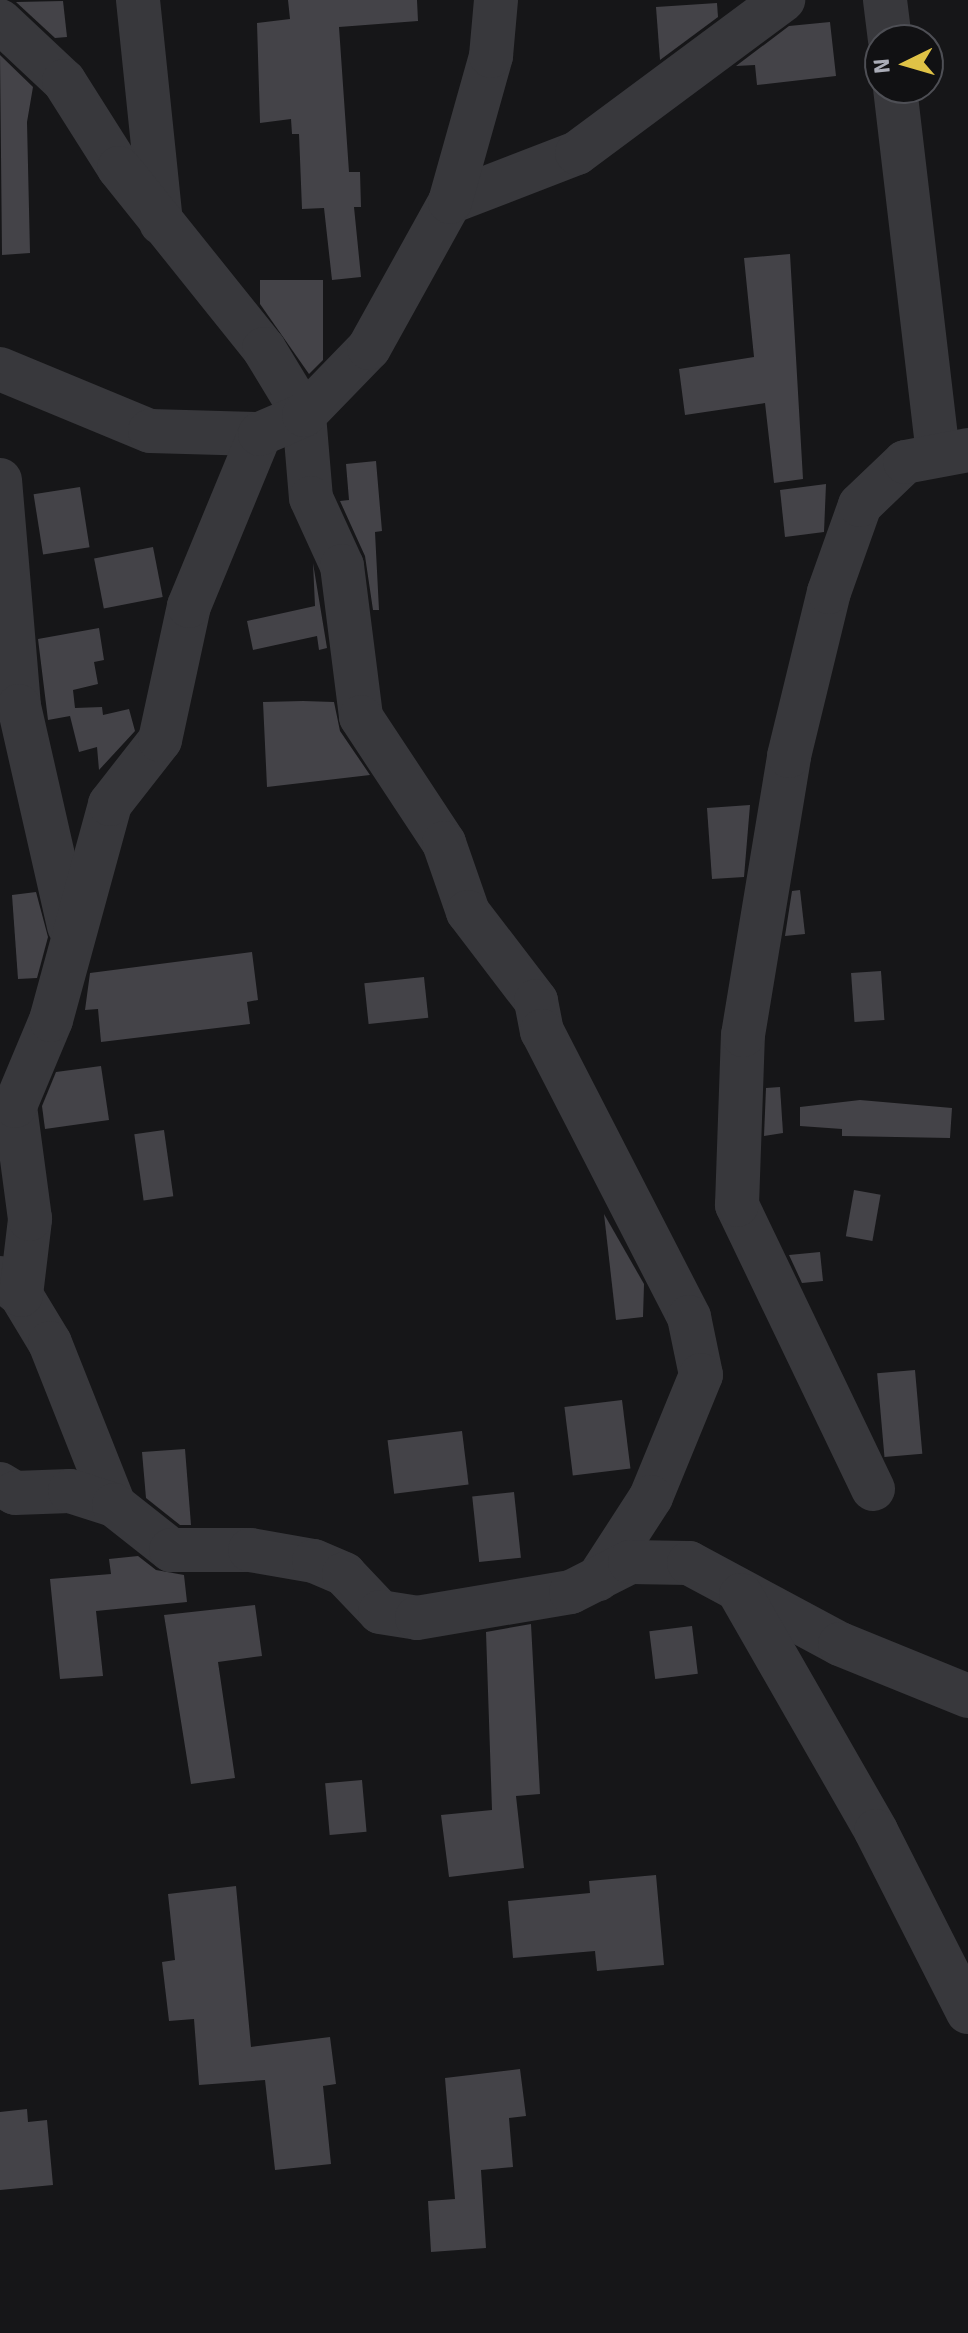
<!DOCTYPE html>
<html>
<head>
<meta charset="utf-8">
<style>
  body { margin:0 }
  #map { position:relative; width:968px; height:2333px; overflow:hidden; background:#161618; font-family:Signika,sans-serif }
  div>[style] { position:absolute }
  .building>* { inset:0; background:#444348; transform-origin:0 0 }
  .minor>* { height:44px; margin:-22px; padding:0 22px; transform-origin:22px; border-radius:22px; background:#38383c }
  span { translate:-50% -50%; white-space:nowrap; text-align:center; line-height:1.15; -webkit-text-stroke:6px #111113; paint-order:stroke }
  .north { position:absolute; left:864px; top:24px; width:80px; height:80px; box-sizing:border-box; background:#111113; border:2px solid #4e4f55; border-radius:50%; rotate:265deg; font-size:22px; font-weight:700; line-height:32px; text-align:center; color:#aaacb7 }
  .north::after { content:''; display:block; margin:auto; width:28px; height:36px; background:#e0c346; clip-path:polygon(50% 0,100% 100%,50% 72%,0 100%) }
</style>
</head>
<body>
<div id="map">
  <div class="building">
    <div style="clip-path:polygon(288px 0,417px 0,418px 21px,339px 27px,349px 172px,360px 172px,361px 207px,354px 207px,361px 277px,332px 280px,324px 208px,302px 209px,299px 134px,292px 134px,291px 119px,260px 123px,257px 23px,290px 19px)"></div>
    <div style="clip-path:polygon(63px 1px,67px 37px,55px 38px,16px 2px)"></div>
    <div style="clip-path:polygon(717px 3px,718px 17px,660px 60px,656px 7px)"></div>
    <div style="clip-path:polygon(830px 22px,836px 76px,757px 85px,755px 65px,736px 66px,789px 26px)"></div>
    <div style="clip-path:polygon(0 55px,33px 87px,27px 122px,30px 253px,2px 255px)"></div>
    <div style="clip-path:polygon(790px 254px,803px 479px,774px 483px,765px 403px,685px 415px,679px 369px,754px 357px,744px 258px)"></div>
    <div style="clip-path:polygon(260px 280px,323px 280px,323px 360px,309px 374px,260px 304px)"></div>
    <div style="clip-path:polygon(376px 461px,382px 531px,375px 532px,379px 610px,373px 610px,365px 556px,340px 501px,349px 500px,346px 464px)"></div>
    <div style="clip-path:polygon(826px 484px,824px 532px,785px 537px,780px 490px)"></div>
    <div style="left:80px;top:487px;width:61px;height:47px;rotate:81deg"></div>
    <div style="left:153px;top:547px;width:51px;height:60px;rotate:79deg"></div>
    <div style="clip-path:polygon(313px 563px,327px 648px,319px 650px,317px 636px,253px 650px,247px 621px,315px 606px)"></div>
    <div style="clip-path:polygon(99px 628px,104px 660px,94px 662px,98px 684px,73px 690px,75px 708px,102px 707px,103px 715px,129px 709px,135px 731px,99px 770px,97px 747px,79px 752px,70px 716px,48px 720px,38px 639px)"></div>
    <div style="clip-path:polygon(303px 701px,334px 702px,340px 731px,370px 775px,267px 787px,263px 702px)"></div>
    <div style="clip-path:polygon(750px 805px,744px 877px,712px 879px,707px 808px)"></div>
    <div style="clip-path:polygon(800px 890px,805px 934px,785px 936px,792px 891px)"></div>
    <div style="clip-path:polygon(36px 892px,48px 937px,37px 978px,18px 979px,12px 895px)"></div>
    <div style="clip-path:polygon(252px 952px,258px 1000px,247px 1002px,250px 1024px,101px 1042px,98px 1009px,85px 1010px,90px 973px)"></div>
    <div style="left:881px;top:971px;width:49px;height:30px;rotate:86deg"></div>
    <div style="left:424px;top:977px;width:41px;height:60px;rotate:84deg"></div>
    <div style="clip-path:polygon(101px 1066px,109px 1120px,45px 1129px,42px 1106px,56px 1072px)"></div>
    <div style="clip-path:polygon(780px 1087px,783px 1133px,764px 1136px,766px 1088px)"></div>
    <div style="clip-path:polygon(860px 1100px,952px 1108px,950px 1138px,842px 1136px,842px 1129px,800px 1126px,800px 1107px)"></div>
    <div style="left:164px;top:1130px;width:67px;height:30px;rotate:82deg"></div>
    <div style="left:854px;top:1190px;width:27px;height:47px;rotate:10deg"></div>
    <div style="clip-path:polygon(604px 1214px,644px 1284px,643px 1317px,616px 1320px)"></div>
    <div style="clip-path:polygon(820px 1252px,823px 1281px,802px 1283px,789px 1255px)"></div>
    <div style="left:915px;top:1370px;width:84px;height:38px;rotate:85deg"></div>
    <div style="left:622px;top:1400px;width:69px;height:58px;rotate:83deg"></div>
    <div style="left:462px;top:1431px;width:54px;height:75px;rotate:83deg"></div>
    <div style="clip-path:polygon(185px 1449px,191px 1525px,180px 1525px,146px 1498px,142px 1452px)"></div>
    <div style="left:514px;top:1492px;width:66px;height:42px;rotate:84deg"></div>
    <div style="clip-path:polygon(138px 1556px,156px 1570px,184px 1575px,187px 1602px,96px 1611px,103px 1676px,60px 1679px,50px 1579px,111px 1574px,109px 1559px)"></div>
    <div style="clip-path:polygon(255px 1605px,262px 1656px,218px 1662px,235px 1778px,191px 1784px,164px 1615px)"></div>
    <div style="clip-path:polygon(531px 1624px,540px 1794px,516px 1796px,524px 1868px,449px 1877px,441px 1815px,492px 1810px,486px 1632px)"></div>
    <div style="left:692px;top:1626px;width:48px;height:43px;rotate:83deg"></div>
    <div style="left:362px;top:1780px;width:52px;height:37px;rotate:85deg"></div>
    <div style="clip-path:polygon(656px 1875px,664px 1965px,597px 1971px,595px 1951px,513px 1958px,508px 1901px,590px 1893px,589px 1881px)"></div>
    <div style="clip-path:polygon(236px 1886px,251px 2047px,330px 2037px,336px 2084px,323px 2086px,331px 2164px,275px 2170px,265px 2080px,199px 2085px,194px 2019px,169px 2021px,162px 1962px,175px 1960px,168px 1894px)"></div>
    <div style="clip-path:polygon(520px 2069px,526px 2116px,509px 2118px,513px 2167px,481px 2170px,486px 2248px,431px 2252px,428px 2201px,455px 2199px,445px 2078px)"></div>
    <div style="clip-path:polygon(27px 2109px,28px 2122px,47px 2120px,53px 2185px,0 2190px,0 2112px)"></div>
  </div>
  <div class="minor">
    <div style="left:138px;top:0;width:224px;rotate:84.1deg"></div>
    <div style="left:885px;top:0;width:40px;rotate:82.9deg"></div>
    <div style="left:0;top:21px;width:88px;rotate:43.2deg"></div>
    <div style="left:64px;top:81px;width:103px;rotate:57.7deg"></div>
    <div style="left:119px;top:168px;width:232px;rotate:51.3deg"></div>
    <div style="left:264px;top:349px;width:77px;rotate:58.8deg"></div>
    <div style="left:304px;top:415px;width:83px;rotate:85.2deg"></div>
    <div style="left:311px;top:498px;width:75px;rotate:65.5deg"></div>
    <div style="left:342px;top:566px;width:152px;rotate:82.8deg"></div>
    <div style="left:361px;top:717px;width:151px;rotate:56.6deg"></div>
    <div style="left:444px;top:843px;width:73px;rotate:70.8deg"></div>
    <div style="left:468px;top:912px;width:112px;rotate:52.6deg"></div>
    <div style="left:536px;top:1001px;width:31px;rotate:79deg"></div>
    <div style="left:542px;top:1031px;width:322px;rotate:62.8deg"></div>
    <div style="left:689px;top:1317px;width:59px;rotate:78.3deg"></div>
    <div style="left:701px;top:1375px;width:132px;rotate:112.3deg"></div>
    <div style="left:651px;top:1497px;width:98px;rotate:122.9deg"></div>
    <div style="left:895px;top:88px;width:368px;rotate:83.3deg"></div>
    <div style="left:450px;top:202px;width:136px;rotate:-21.1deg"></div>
    <div style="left:577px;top:153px;width:257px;rotate:-36.6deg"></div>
    <div style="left:0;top:369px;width:162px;rotate:22.5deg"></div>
    <div style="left:150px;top:431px;width:110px;rotate:1.6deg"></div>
    <div style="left:0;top:480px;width:227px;rotate:85.2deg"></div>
    <div style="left:19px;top:706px;width:226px;rotate:77.2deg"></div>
    <div style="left:0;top:1278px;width:27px;rotate:39deg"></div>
    <div style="left:21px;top:1295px;width:56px;rotate:58.9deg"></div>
    <div style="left:50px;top:1343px;width:174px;rotate:68.4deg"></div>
    <div style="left:21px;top:1295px;width:77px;rotate:-83.2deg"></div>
    <div style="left:30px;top:1219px;width:114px;rotate:-97.6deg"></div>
    <div style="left:15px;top:1106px;width:93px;rotate:-67.3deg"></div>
    <div style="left:51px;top:1020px;width:224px;rotate:-74.7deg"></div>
    <div style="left:110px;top:804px;width:81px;rotate:-52deg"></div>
    <div style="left:160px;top:740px;width:137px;rotate:-77.8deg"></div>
    <div style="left:189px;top:606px;width:186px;rotate:-67.6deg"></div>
    <div style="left:260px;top:434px;width:48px;rotate:-23.4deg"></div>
    <div style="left:304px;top:415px;width:93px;rotate:-45.9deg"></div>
    <div style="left:369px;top:348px;width:167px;rotate:-61deg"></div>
    <div style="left:450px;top:202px;width:152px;rotate:-74.3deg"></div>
    <div style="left:491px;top:56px;width:56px;rotate:-84.9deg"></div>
    <div style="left:0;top:1484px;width:17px;rotate:31deg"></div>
    <div style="left:15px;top:1493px;width:55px;rotate:-2.1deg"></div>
    <div style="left:70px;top:1491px;width:46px;rotate:17.7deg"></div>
    <div style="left:114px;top:1505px;width:73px;rotate:38.3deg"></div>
    <div style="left:171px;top:1550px;width:79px"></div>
    <div style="left:250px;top:1550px;width:65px;rotate:9.8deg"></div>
    <div style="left:314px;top:1561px;width:33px;rotate:23deg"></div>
    <div style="left:344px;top:1574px;width:52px;rotate:46.5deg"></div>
    <div style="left:380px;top:1612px;width:37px;rotate:9deg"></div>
    <div style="left:417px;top:1618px;width:156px;rotate:-9.6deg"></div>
    <div style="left:571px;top:1592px;width:66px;rotate:-27deg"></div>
    <div style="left:630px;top:1562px;width:59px;rotate:1deg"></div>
    <div style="left:689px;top:1563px;width:171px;rotate:28.2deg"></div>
    <div style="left:840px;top:1644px;width:138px;rotate:22.1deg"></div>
    <div style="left:873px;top:1489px;width:315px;rotate:-115.6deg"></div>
    <div style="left:737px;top:1205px;width:170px;rotate:-88deg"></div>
    <div style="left:743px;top:1035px;width:283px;rotate:-80.6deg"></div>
    <div style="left:789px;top:756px;width:169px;rotate:-76.3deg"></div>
    <div style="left:829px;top:592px;width:92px;rotate:-70.4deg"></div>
    <div style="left:860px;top:505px;width:62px;rotate:-43.7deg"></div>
    <div style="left:905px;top:462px;width:64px;rotate:-10.8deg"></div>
    <div style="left:741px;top:1595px;width:272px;rotate:60.2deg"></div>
    <div style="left:876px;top:1831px;width:203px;rotate:63.1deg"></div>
  </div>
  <div class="north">N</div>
</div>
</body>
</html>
